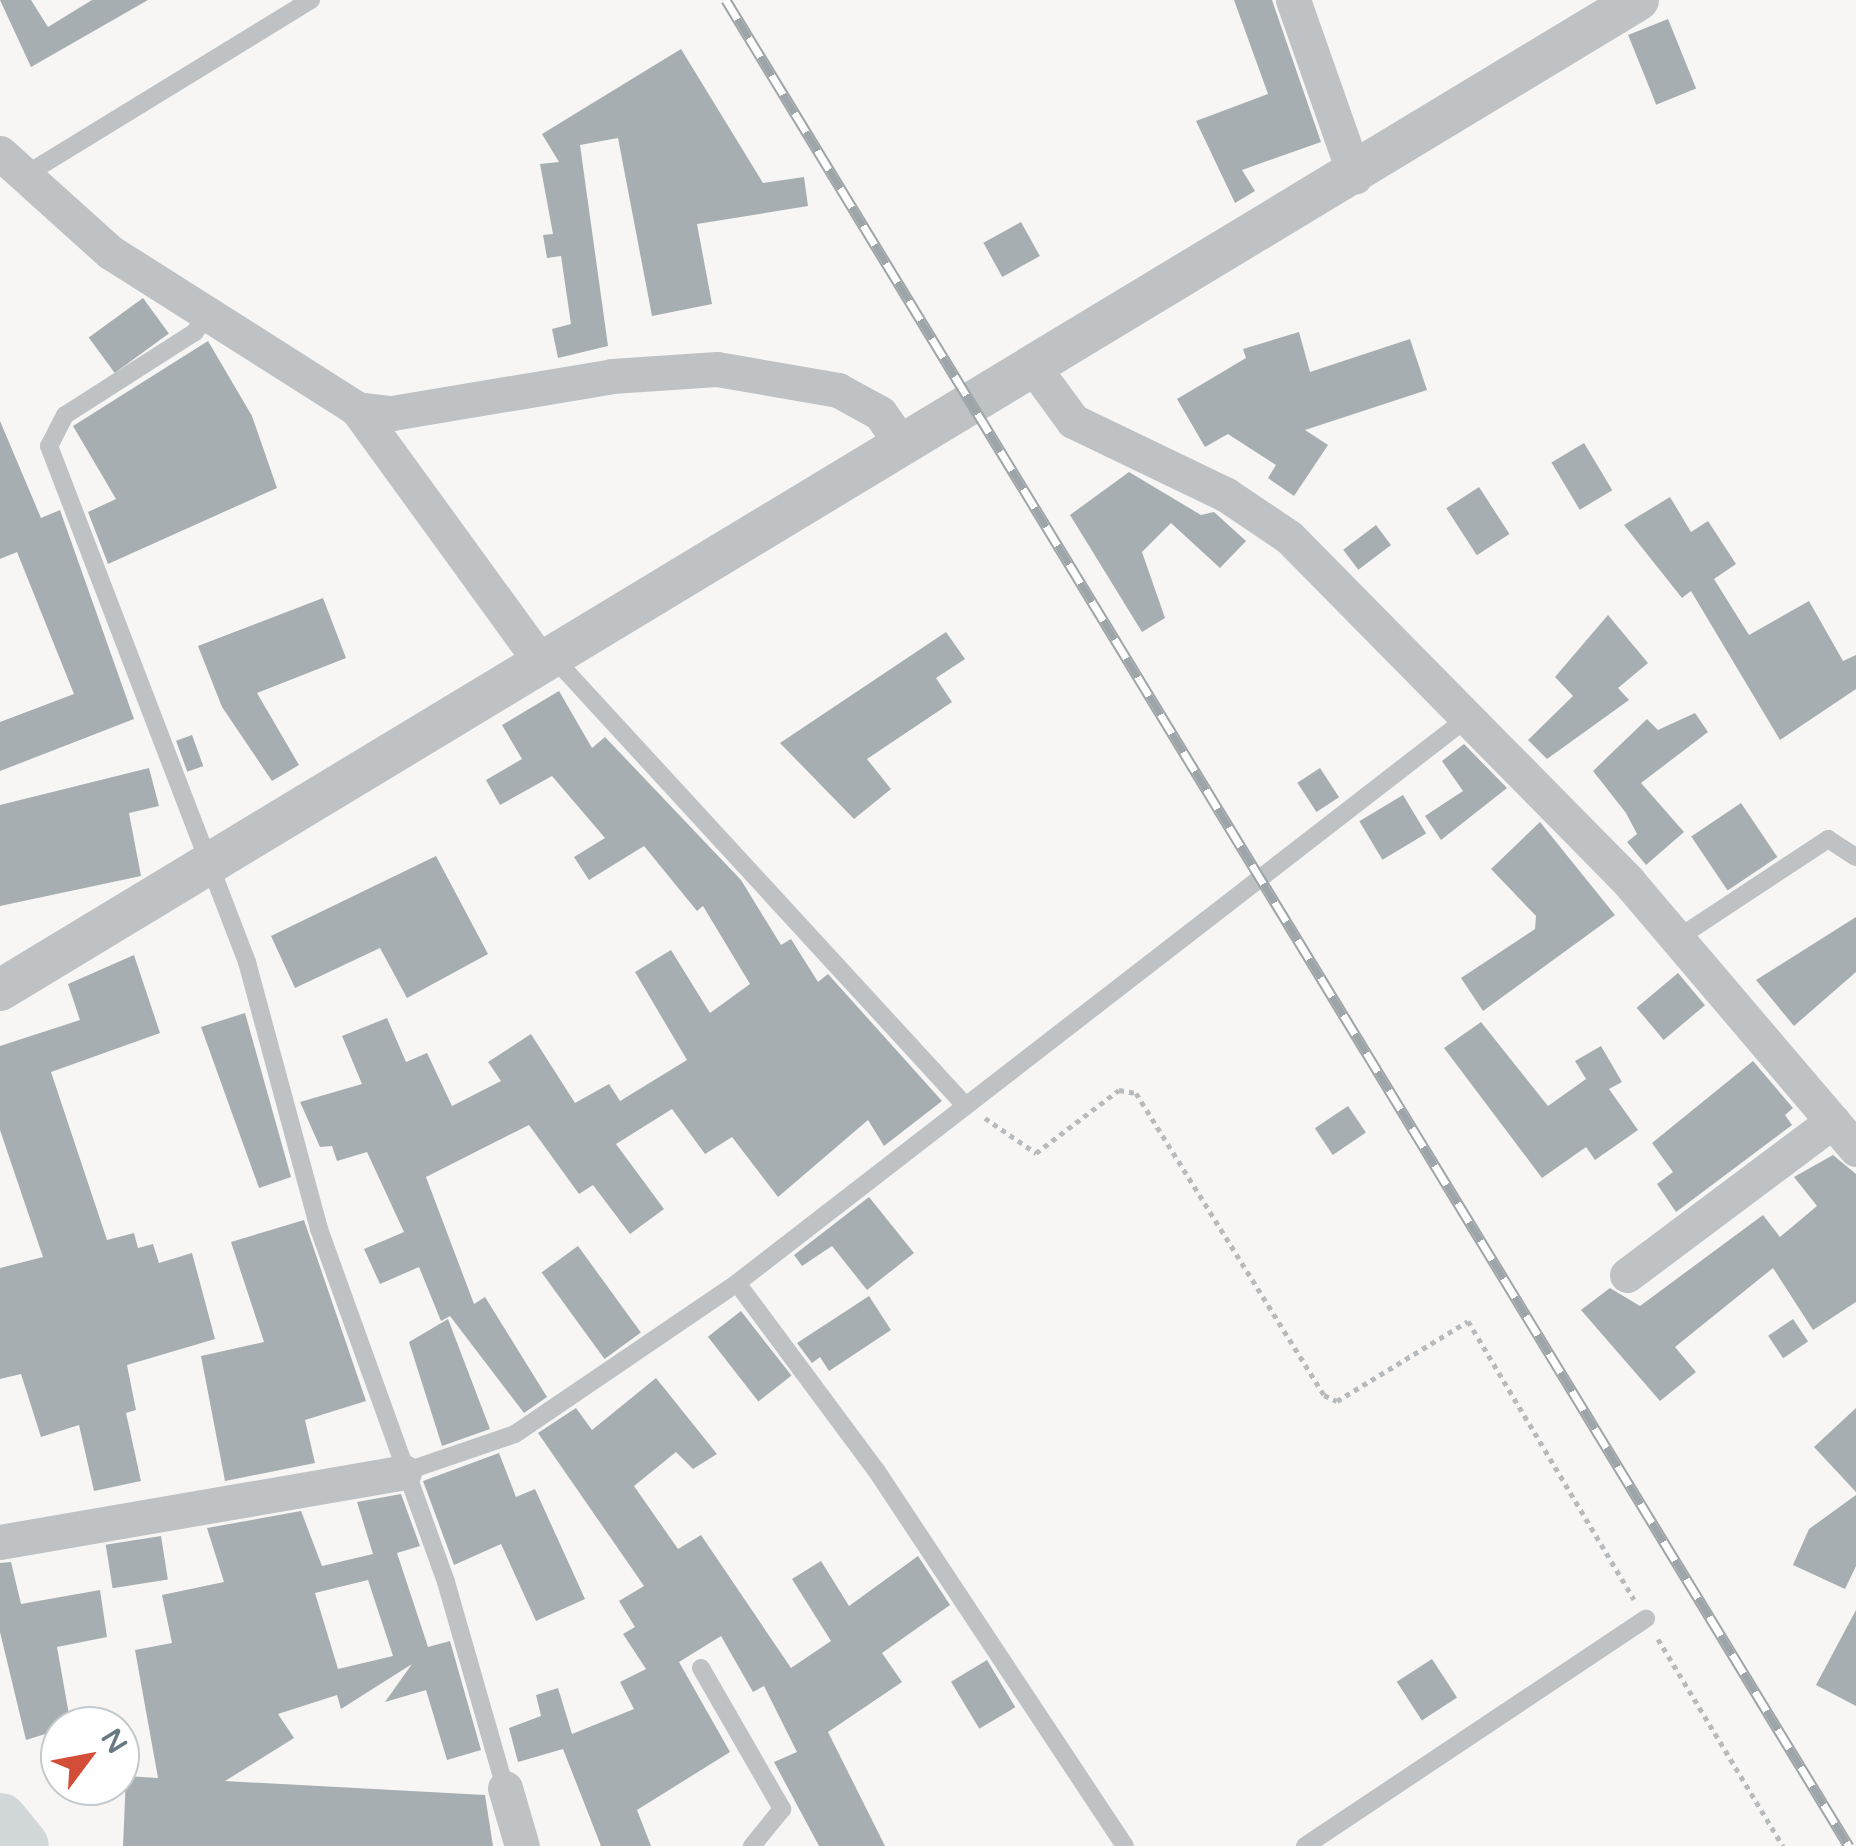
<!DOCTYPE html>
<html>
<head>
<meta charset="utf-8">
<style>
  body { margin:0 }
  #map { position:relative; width:1856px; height:1846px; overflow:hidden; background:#f7f6f4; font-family:"Varela Round",sans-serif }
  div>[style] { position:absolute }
  .building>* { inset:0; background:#a6aeb2; transform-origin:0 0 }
  .path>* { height:5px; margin-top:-2.5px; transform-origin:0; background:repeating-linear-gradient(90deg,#b8bbbd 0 5px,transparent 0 10px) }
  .service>* { height:18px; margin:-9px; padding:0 9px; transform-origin:9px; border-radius:9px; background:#bec2c5 }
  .minor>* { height:35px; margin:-17.5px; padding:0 17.5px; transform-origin:17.5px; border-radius:17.5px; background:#bec2c5 }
  .tertiary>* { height:42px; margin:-21px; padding:0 21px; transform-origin:21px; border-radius:21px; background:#bec2c5 }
  .primary>* { height:55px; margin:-27.5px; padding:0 27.5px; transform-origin:27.5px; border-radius:27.5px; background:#d2d8da }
  .rail>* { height:11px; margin-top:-5.5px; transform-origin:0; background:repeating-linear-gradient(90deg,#fff 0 22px,#9ea5a9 0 44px); box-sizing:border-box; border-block:2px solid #9ea5a9 }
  span { translate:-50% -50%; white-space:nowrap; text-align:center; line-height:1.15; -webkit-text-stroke:10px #fff; paint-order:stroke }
  .north { position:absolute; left:40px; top:1706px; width:100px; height:100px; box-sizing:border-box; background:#fff; border:2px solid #c3c9cd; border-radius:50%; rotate:58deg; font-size:28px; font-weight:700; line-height:40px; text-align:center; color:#687982 }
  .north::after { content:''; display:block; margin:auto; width:35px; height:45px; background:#d34e38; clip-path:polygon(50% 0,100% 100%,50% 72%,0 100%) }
</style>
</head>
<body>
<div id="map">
  <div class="building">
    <div style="clip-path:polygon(0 0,31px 0,48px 27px,92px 0,148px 0,31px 67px)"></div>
    <div style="clip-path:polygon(1234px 0,1272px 0,1321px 142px,1242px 170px,1255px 191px,1235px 203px,1196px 121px,1268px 94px)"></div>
    <div style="left:1668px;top:19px;width:75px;height:43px;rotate:68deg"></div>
    <div style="clip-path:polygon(681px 49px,763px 183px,804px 177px,808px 206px,697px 224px,712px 304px,652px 316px,618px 138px,580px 145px,608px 346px,558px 358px,552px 329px,571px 324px,561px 256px,547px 258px,543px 235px,553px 234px,540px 164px,559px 162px,542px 134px)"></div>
    <div style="left:1021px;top:222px;width:39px;height:43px;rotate:61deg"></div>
    <div style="left:143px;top:298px;width:44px;height:67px;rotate:54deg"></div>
    <div style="clip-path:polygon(1299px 332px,1310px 372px,1410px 339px,1427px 390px,1305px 430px,1328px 445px,1294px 496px,1268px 478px,1276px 465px,1228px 434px,1205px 447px,1177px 399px,1246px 358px,1243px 349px)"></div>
    <div style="clip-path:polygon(208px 341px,252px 416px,277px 488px,108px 564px,88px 512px,116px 499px,73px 426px)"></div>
    <div style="clip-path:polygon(0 421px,41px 518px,60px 510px,134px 719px,0 771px,0 722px,74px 694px,17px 552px,0 559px)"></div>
    <div style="left:1584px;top:443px;width:55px;height:38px;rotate:59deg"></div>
    <div style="clip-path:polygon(1129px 472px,1201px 515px,1214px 512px,1246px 541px,1220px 568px,1171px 523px,1142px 552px,1165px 618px,1142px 632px,1070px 515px)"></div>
    <div style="left:1479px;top:487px;width:56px;height:39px;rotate:57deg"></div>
    <div style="clip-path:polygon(1670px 497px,1691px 532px,1708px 521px,1736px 564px,1714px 579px,1749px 635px,1809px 601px,1843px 661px,1856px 655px,1856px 689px,1780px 740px,1691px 591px,1682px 598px,1624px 525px)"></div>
    <div style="left:1376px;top:525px;width:25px;height:41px;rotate:53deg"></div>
    <div style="clip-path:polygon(323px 598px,346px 658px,257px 693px,299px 765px,272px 781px,222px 707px,198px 646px)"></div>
    <div style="clip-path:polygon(1608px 615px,1648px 663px,1618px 688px,1629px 700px,1547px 759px,1528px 740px,1573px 696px,1555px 677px)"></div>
    <div style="clip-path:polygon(946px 632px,965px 659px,936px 678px,952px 702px,867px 759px,891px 789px,854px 819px,780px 743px)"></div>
    <div style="clip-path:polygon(559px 691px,592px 748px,605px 737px,741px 880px,781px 945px,791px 939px,818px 982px,828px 974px,942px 1101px,884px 1146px,868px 1120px,778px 1197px,732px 1137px,705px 1154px,672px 1109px,616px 1144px,664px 1209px,630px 1234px,593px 1185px,579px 1194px,529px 1125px,426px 1177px,474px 1304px,485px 1297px,547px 1397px,524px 1413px,450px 1316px,441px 1321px,419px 1267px,380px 1284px,364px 1249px,404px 1232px,367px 1152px,337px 1161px,332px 1146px,320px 1147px,300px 1102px,362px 1084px,342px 1036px,387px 1018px,406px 1062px,427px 1053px,452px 1106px,501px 1081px,488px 1062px,531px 1034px,575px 1103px,609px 1084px,620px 1101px,687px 1060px,635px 972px,671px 950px,710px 1013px,750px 984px,703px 906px,697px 911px,644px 846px,589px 880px,574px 857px,605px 838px,552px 776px,500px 805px,486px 780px,522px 759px,502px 725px)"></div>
    <div style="clip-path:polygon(1695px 713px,1708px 732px,1641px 783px,1684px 832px,1646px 865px,1627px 842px,1637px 834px,1626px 813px,1593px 771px,1647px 719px,1658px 730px)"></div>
    <div style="left:192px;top:735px;width:33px;height:17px;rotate:70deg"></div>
    <div style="clip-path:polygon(1464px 744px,1507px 788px,1441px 840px,1425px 816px,1463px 791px,1442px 761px)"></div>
    <div style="clip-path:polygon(149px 768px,159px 806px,129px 813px,141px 876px,0 906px,0 805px)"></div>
    <div style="left:1320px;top:768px;width:35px;height:27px;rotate:57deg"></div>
    <div style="left:1403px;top:795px;width:45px;height:51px;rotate:59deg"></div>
    <div style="left:1741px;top:803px;width:65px;height:60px;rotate:56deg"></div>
    <div style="clip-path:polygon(1540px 822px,1615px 915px,1483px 1011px,1461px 978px,1535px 929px,1536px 916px,1491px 869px)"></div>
    <div style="clip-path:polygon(436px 856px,488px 954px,407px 998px,380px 948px,295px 988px,271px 936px)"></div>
    <div style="clip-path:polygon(1856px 917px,1856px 972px,1794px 1026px,1756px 980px)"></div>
    <div style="clip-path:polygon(134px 955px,160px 1033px,51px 1072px,107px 1240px,134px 1233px,138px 1248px,153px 1244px,159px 1263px,192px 1253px,215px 1339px,127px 1365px,136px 1410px,126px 1413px,141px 1481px,94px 1491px,79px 1425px,41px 1437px,21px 1374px,0 1379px,0 1268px,43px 1257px,0 1130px,0 1046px,80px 1020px,68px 984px)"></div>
    <div style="left:1678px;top:973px;width:42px;height:54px;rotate:50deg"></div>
    <div style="clip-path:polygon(245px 1013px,291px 1177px,259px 1188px,201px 1027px)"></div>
    <div style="clip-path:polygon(1481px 1022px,1548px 1106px,1586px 1079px,1575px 1061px,1601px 1046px,1622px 1082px,1609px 1089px,1638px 1130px,1595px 1160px,1586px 1147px,1542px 1178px,1444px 1048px)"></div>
    <div style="clip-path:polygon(1753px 1061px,1793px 1108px,1785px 1115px,1792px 1125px,1676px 1212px,1657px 1184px,1673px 1172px,1652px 1143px)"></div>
    <div style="left:1348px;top:1106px;width:32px;height:40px;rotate:56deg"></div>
    <div style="clip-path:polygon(1833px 1155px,1856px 1174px,1856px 1302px,1813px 1330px,1773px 1268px,1675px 1347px,1696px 1372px,1660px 1401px,1581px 1310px,1610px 1288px,1640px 1306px,1763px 1215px,1780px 1237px,1817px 1206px,1794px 1177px)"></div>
    <div style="clip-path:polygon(869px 1197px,914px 1253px,867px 1290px,832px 1246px,802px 1266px,794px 1255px)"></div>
    <div style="clip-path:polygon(304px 1220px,366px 1401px,305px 1420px,315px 1463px,225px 1481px,201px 1356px,264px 1342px,231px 1242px)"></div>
    <div style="left:578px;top:1246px;width:107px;height:45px;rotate:54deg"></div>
    <div style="clip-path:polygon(869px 1296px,891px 1330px,829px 1371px,820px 1357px,812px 1363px,797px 1343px)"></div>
    <div style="left:741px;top:1311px;width:82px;height:42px;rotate:52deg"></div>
    <div style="clip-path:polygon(448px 1319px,490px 1429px,442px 1446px,409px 1342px)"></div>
    <div style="left:1793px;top:1319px;width:27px;height:30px;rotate:56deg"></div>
    <div style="clip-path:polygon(656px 1378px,717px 1454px,693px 1469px,676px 1452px,634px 1486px,678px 1549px,701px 1535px,791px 1668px,831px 1641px,792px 1579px,821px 1561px,849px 1606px,918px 1556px,950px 1605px,882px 1653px,902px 1682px,828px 1732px,885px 1846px,819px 1846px,774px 1762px,797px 1752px,764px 1686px,753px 1692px,721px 1636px,679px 1662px,730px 1752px,637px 1810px,651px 1846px,601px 1846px,563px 1749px,518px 1762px,509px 1728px,541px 1716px,536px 1695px,558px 1688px,572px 1734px,634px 1709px,620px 1682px,646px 1669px,623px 1634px,635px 1627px,619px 1601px,644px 1586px,538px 1433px,576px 1408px,592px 1430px)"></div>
    <div style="clip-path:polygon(1856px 1408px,1856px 1492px,1814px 1447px)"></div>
    <div style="clip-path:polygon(499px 1453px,516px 1497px,535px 1489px,585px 1599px,536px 1621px,501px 1544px,454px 1565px,423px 1481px)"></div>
    <div style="clip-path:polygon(evenodd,401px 1494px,420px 1546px,397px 1553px,428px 1647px,450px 1641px,481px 1750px,447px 1760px,426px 1690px,385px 1702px,412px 1664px,341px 1709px,337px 1695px,278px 1714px,294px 1738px,225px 1781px,485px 1795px,493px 1846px,123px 1846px,126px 1776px,158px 1778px,135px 1650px,172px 1643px,162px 1595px,224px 1582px,207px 1528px,301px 1511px,322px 1566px,373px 1554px,357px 1502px,401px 1494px,368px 1580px,393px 1656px,338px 1669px,315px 1593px,368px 1580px)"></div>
    <div style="clip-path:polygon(1856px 1495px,1856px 1566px,1845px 1589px,1793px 1565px,1809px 1529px)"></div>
    <div style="left:161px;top:1536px;width:44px;height:56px;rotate:81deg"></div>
    <div style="clip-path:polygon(11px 1562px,21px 1604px,100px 1590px,107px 1637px,57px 1647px,71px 1726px,26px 1740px,0 1632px,0 1563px)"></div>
    <div style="clip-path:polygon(1856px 1610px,1856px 1706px,1816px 1685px)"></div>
    <div style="left:1432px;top:1659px;width:46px;height:42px;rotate:57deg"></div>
    <div style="left:987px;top:1660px;width:55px;height:42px;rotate:59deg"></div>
  </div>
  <div class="path">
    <div style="left:985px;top:1118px;width:62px;rotate:34.5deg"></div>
    <div style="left:1036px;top:1153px;width:104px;rotate:-37.2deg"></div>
    <div style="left:1119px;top:1090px;width:17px;rotate:10deg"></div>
    <div style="left:1136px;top:1093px;width:356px;rotate:58.1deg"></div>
    <div style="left:1324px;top:1395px;width:14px;rotate:25deg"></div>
    <div style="left:1337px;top:1401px;width:153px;rotate:-31.4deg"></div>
    <div style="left:1468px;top:1321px;width:324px;rotate:59.2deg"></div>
    <div style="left:1658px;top:1639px;width:242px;rotate:58.9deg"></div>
  </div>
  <div class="service">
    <div style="left:22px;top:177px;width:339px;rotate:-31.5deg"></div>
    <div style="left:205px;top:316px;width:19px;rotate:122deg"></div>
    <div style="left:195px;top:332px;width:154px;rotate:147.4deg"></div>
    <div style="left:65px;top:415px;width:35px;rotate:117deg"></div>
    <div style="left:49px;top:446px;width:553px;rotate:69.01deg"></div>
    <div style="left:247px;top:962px;width:277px;rotate:74.9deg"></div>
    <div style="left:319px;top:1229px;width:375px;rotate:70.2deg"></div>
    <div style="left:446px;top:1582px;width:214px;rotate:74deg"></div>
    <div style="left:552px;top:656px;width:609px;rotate:47.4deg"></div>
    <div style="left:1678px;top:938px;width:180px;rotate:-33.4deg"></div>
    <div style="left:1828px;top:839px;width:33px;rotate:33deg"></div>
    <div style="left:737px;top:1283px;width:233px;rotate:53.4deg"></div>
    <div style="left:876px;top:1470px;width:451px;rotate:56.5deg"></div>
    <div style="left:404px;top:1472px;width:117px;rotate:-18.9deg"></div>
    <div style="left:515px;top:1434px;width:268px;rotate:-34.2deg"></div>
    <div style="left:737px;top:1283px;width:928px;rotate:-37.73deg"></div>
    <div style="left:701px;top:1668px;width:163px;rotate:60.1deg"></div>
    <div style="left:782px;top:1809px;width:48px;rotate:129deg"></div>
    <div style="left:1305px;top:1846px;width:410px;rotate:-33.7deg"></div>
  </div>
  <div class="minor">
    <div style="left:1293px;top:0;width:187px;rotate:70.6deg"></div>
    <div style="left:0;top:153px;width:148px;rotate:42deg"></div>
    <div style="left:110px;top:252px;width:293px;rotate:32.4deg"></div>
    <div style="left:357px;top:409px;width:35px;rotate:7deg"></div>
    <div style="left:392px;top:413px;width:223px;rotate:-9.5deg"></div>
    <div style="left:612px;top:376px;width:105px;rotate:-3.8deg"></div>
    <div style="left:717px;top:369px;width:123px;rotate:9.8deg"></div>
    <div style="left:838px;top:390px;width:48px;rotate:28.7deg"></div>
    <div style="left:880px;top:413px;width:38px;rotate:55deg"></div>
    <div style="left:1032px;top:365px;width:69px;rotate:53.8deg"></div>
    <div style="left:1073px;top:421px;width:169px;rotate:25.7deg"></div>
    <div style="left:1225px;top:494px;width:77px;rotate:33.9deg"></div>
    <div style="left:1289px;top:537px;width:483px;rotate:45.4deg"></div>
    <div style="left:1628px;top:881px;width:352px;rotate:49.6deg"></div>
    <div style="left:357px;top:409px;width:313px;rotate:54deg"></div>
    <div style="left:1627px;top:1275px;width:257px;rotate:-36.8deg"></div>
    <div style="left:0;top:1542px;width:410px;rotate:-9.8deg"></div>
    <div style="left:505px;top:1788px;width:60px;rotate:73.7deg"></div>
  </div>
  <div class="tertiary">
    <div style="left:0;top:990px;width:1914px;rotate:-31.15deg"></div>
  </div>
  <div class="primary">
    <div style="left:0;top:1820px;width:33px;rotate:51deg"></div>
  </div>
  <div class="rail">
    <div style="left:726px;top:0;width:2161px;rotate:58.69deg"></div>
  </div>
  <div class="north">N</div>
</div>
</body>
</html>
